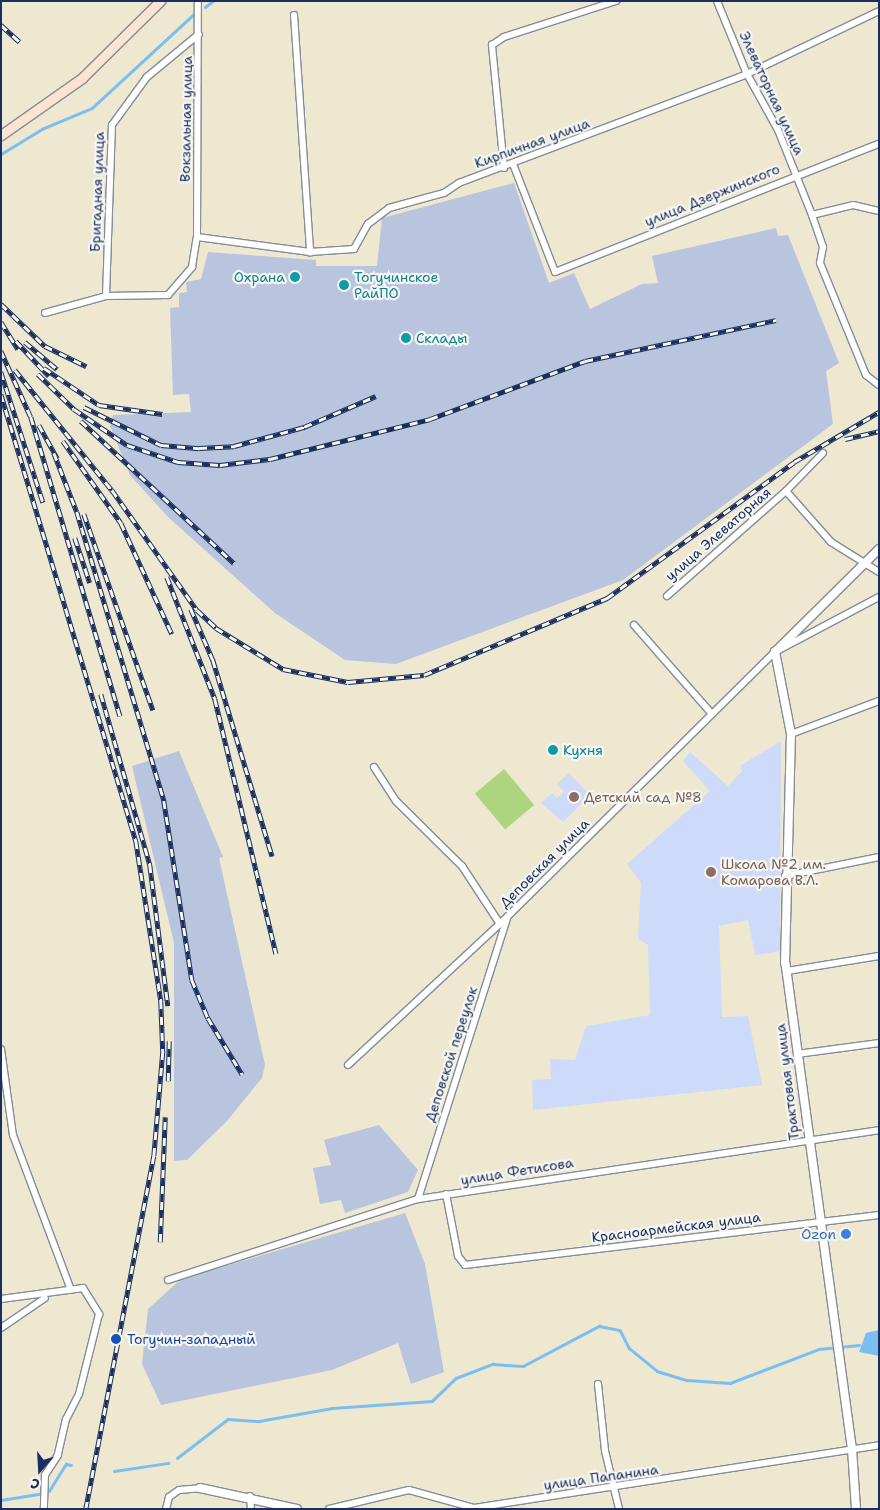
<!DOCTYPE html>
<html>
<head>
<meta charset="utf-8">
<style>
  body { margin:0 }
  #map { position:relative; width:880px; height:1510px; overflow:hidden; background:#eee8d0; font-family:"Shantell Sans",sans-serif }
  div>[style] { position:absolute }
  .built>* { inset:0; background:#cedafa }
  .industrial>* { inset:0; background:#b9c4de }
  .green>* { inset:0; background:#add57f; transform-origin:0 0 }
  .water>* { inset:0; background:#7bbef1 }
  .stream>* { height:2.5px; margin:-1.25px; padding:0 1.25px; transform-origin:1.25px; border-radius:1.25px; background:#7bbef1 }
  .roads { filter:drop-shadow(1px 0 #848c97) drop-shadow(-1px 0 #848c97) drop-shadow(0 1px #848c97) drop-shadow(0 -1px #848c97) }
  .minor>* { height:6px; margin:-3px; padding:0 3px; transform-origin:3px; border-radius:3px; background:#fff }
  .tertiary>* { height:8px; margin:-4px; padding:0 4px; transform-origin:4px; border-radius:4px; background:#fff }
  .secondary>* { height:9px; margin:-4.5px; padding:0 4.5px; transform-origin:4.5px; border-radius:4.5px; background:#fde4d1 }
  .rail>* { height:4.5px; margin-top:-2.25px; transform-origin:0; background:repeating-linear-gradient(90deg,#f6f6f2 0 8px,#1b2f5e 0 16px); box-sizing:border-box; border-block:1px solid #1b2f5e }
  .dots>* { width:14px; height:14px; translate:-50% -50%; box-sizing:border-box; border:2px solid #f6f6f2; border-radius:50% }
  span { translate:-50% -50%; white-space:nowrap; text-align:center; line-height:1.15; -webkit-text-stroke:4.5px #f6f6f2; paint-order:stroke }
  .street-label { font-size:14px; color:#1b2f5e }
  .culture-label { font-size:14px; color:#0d838f }
  .right { translate:-100% -50%; text-align:right }
  .left { translate:0 -50%; text-align:left }
  .education-label { font-size:14px; color:#785e54 }
  .shop-label { font-size:14px; color:#366cbe }
  .transit-label { font-size:14px; color:#164399 }
  .frame { position:absolute; inset:0; border:2px solid #1b2f5e; pointer-events:none }
  .north { position:absolute; left:15px; top:1445px; width:50px; height:50px; -webkit-text-stroke:4px #f6f6f2; paint-order:stroke; rotate:199deg; font-size:14px; font-weight:700; line-height:20px; text-align:center; color:#1b2f5e }
  .north::after { content:''; display:block; margin:auto; width:18px; height:22px; background:#1b2f5e; clip-path:polygon(50% 0,100% 100%,50% 72%,0 100%) }
</style>
</head>
<body>
<div id="map">
  <div class="built">
    <div style="clip-path:polygon(781px 741px,780px 951px,755px 955px,748px 920px,719px 926px,722px 1017px,748px 1016px,762px 1085px,533px 1110px,532px 1080px,551px 1079px,550px 1059px,575px 1060px,586px 1026px,650px 1015px,648px 945px,638px 939px,641px 883px,627px 864px,710px 791px,683px 761px,690px 752px,728px 786px,742px 771px,740px 766px)"></div>
    <div style="clip-path:polygon(569px 773px,590px 795px,563px 822px,541px 803px,552px 793px,557px 798px,564px 792px,557px 784px)"></div>
  </div>
  <div class="industrial">
    <div style="clip-path:polygon(514px 183px,549px 283px,574px 273px,590px 309px,642px 284px,658px 283px,652px 256px,776px 228px,778px 236px,788px 235px,839px 363px,826px 371px,833px 424px,623px 580px,396px 664px,345px 660px,275px 613px,168px 517px,130px 475px,110px 426px,113px 415px,191px 412px,189px 394px,173px 395px,170px 308px,179px 307px,179px 293px,187px 292px,186px 282px,201px 279px,208px 252px,316px 260px,316px 266px,377px 266px,382px 218px)"></div>
    <div style="clip-path:polygon(179px 751px,223px 857px,219px 858px,265px 1065px,262px 1078px,226px 1122px,187px 1160px,174px 1161px,174px 943px,132px 766px)"></div>
    <div style="clip-path:polygon(379px 1125px,418px 1170px,408px 1192px,345px 1213px,341px 1200px,320px 1204px,313px 1168px,331px 1165px,324px 1140px)"></div>
    <div style="clip-path:polygon(405px 1213px,425px 1264px,444px 1372px,411px 1384px,398px 1343px,332px 1370px,161px 1405px,142px 1364px,148px 1309px,181px 1279px)"></div>
  </div>
  <div class="green">
    <div style="left:504px;top:769px;width:47px;height:38px;rotate:50deg"></div>
  </div>
  <div class="water">
    <div style="clip-path:polygon(879px 1330px,879px 1356px,859px 1352px,866px 1333px)"></div>
  </div>
  <div class="stream">
    <div style="left:205px;top:7px;width:10px;rotate:-37deg"></div>
    <div style="left:1px;top:154px;width:48px;rotate:-31.4deg"></div>
    <div style="left:42px;top:129px;width:54px;rotate:-22.8deg"></div>
    <div style="left:92px;top:108px;width:139px;rotate:-42.7deg"></div>
    <div style="left:177px;top:1458px;width:64px;rotate:-37.4deg"></div>
    <div style="left:228px;top:1419px;width:31px;rotate:4deg"></div>
    <div style="left:259px;top:1421px;width:74px;rotate:-10.1deg"></div>
    <div style="left:332px;top:1408px;width:100px;rotate:-4deg"></div>
    <div style="left:432px;top:1401px;width:33px;rotate:-44deg"></div>
    <div style="left:456px;top:1378px;width:40px;rotate:-21deg"></div>
    <div style="left:493px;top:1364px;width:30px;rotate:4deg"></div>
    <div style="left:523px;top:1366px;width:86px;rotate:-27.8deg"></div>
    <div style="left:599px;top:1326px;width:21px;rotate:11deg"></div>
    <div style="left:620px;top:1330px;width:20px;rotate:63deg"></div>
    <div style="left:629px;top:1348px;width:36px;rotate:39deg"></div>
    <div style="left:657px;top:1371px;width:31px;rotate:17deg"></div>
    <div style="left:687px;top:1380px;width:43px;rotate:4deg"></div>
    <div style="left:730px;top:1383px;width:95px;rotate:-20.9deg"></div>
    <div style="left:819px;top:1349px;width:40px;rotate:-5.7deg"></div>
    <div style="left:114px;top:1471px;width:55px;rotate:-8.4deg"></div>
    <div style="left:49px;top:1491px;width:32px;rotate:-58deg"></div>
    <div style="left:66px;top:1464px;width:5px;rotate:11deg"></div>
    <div style="left:1px;top:1500px;width:39px;rotate:-9deg"></div>
  </div>
  <div class="roads">
    <div class="minor">
      <div style="left:717px;top:1px;width:79px;rotate:67.7deg"></div>
      <div style="left:747px;top:74px;width:64px;rotate:61deg"></div>
      <div style="left:778px;top:130px;width:92px;rotate:68.2deg"></div>
      <div style="left:812px;top:215px;width:34px;rotate:71deg"></div>
      <div style="left:823px;top:247px;width:16px;rotate:101deg"></div>
      <div style="left:820px;top:263px;width:121px;rotate:67.7deg"></div>
      <div style="left:866px;top:375px;width:16px;rotate:38deg"></div>
      <div style="left:294px;top:15px;width:238px;rotate:86.1deg"></div>
      <div style="left:513px;top:164px;width:116px;rotate:68.7deg"></div>
      <div style="left:555px;top:272px;width:348px;rotate:-21.6deg"></div>
      <div style="left:504px;top:168px;width:124px;rotate:-95.6deg"></div>
      <div style="left:492px;top:45px;width:14px;rotate:-34deg"></div>
      <div style="left:504px;top:37px;width:118px;rotate:-17.8deg"></div>
      <div style="left:812px;top:215px;width:42px;rotate:-13.7deg"></div>
      <div style="left:853px;top:205px;width:27px;rotate:13deg"></div>
      <div style="left:197px;top:237px;width:114px;rotate:7.6deg"></div>
      <div style="left:310px;top:252px;width:44px;rotate:-3.9deg"></div>
      <div style="left:354px;top:249px;width:29px;rotate:-61deg"></div>
      <div style="left:368px;top:224px;width:26px;rotate:-37deg"></div>
      <div style="left:389px;top:208px;width:57px;rotate:-15.3deg"></div>
      <div style="left:444px;top:193px;width:18px;rotate:-34deg"></div>
      <div style="left:459px;top:183px;width:308px;rotate:-20.7deg"></div>
      <div style="left:747px;top:74px;width:146px;rotate:-25.5deg"></div>
      <div style="left:106px;top:296px;width:171px;rotate:-88deg"></div>
      <div style="left:112px;top:125px;width:59px;rotate:-53.9deg"></div>
      <div style="left:147px;top:77px;width:67px;rotate:-39.6deg"></div>
      <div style="left:45px;top:313px;width:63px;rotate:-15.6deg"></div>
      <div style="left:106px;top:296px;width:62px;rotate:-0.9deg"></div>
      <div style="left:168px;top:295px;width:37px;rotate:-49deg"></div>
      <div style="left:192px;top:267px;width:30px;rotate:-81deg"></div>
      <div style="left:197px;top:237px;width:236px;rotate:-89.8deg"></div>
      <div style="left:823px;top:453px;width:53px;rotate:134.2deg"></div>
      <div style="left:786px;top:491px;width:68px;rotate:48.6deg"></div>
      <div style="left:831px;top:542px;width:57px;rotate:32deg"></div>
      <div style="left:667px;top:596px;width:159px;rotate:-41.4deg"></div>
      <div style="left:634px;top:625px;width:117px;rotate:48.8deg"></div>
      <div style="left:791px;top:734px;width:94px;rotate:-20.6deg"></div>
      <div style="left:374px;top:767px;width:40px;rotate:57.1deg"></div>
      <div style="left:396px;top:801px;width:93px;rotate:44.6deg"></div>
      <div style="left:462px;top:866px;width:69px;rotate:56.8deg"></div>
      <div style="left:785px;top:876px;width:96px;rotate:-11.4deg"></div>
      <div style="left:787px;top:971px;width:93px;rotate:-9.3deg"></div>
      <div style="left:1px;top:1049px;width:87px;rotate:82.1deg"></div>
      <div style="left:13px;top:1135px;width:165px;rotate:69.5deg"></div>
      <div style="left:797px;top:1054px;width:83px;rotate:-7.6deg"></div>
      <div style="left:348px;top:1065px;width:217px;rotate:-42.9deg"></div>
      <div style="left:507px;top:917px;width:377px;rotate:-44.7deg"></div>
      <div style="left:775px;top:652px;width:118px;rotate:-27.9deg"></div>
      <div style="left:446px;top:1194px;width:63px;rotate:79deg"></div>
      <div style="left:458px;top:1256px;width:11px;rotate:52deg"></div>
      <div style="left:465px;top:1265px;width:417px;rotate:-6.9deg"></div>
      <div style="left:418px;top:1199px;width:295px;rotate:-72.4deg"></div>
      <div style="left:168px;top:1280px;width:263px;rotate:-18deg"></div>
      <div style="left:418px;top:1199px;width:466px;rotate:-8.5deg"></div>
      <div style="left:1px;top:1299px;width:83px;rotate:-7.6deg"></div>
      <div style="left:83px;top:1288px;width:31px;rotate:58deg"></div>
      <div style="left:99px;top:1314px;width:82px;rotate:104deg"></div>
      <div style="left:79px;top:1394px;width:28px;rotate:117deg"></div>
      <div style="left:66px;top:1419px;width:37px;rotate:103deg"></div>
      <div style="left:58px;top:1455px;width:24px;rotate:123deg"></div>
      <div style="left:45px;top:1475px;width:34px;rotate:92deg"></div>
      <div style="left:1px;top:1328px;width:53px;rotate:-34.3deg"></div>
      <div style="left:598px;top:1384px;width:67px;rotate:84deg"></div>
      <div style="left:605px;top:1451px;width:60px;rotate:76.4deg"></div>
      <div style="left:250px;top:1496px;width:13px;rotate:86deg"></div>
      <div style="left:166px;top:1509px;width:12px;rotate:-76deg"></div>
      <div style="left:169px;top:1497px;width:12px;rotate:-35deg"></div>
      <div style="left:179px;top:1490px;width:21px;rotate:-5deg"></div>
      <div style="left:329px;top:1509px;width:82px;rotate:-13.4deg"></div>
      <div style="left:409px;top:1490px;width:67px;rotate:15.5deg"></div>
      <div style="left:474px;top:1508px;width:410px;rotate:-8.8deg"></div>
    </div>
    <div class="tertiary">
      <div style="left:200px;top:1488px;width:99px;rotate:12.2deg"></div>
      <div style="left:856px;top:1509px;width:60px;rotate:-93.8deg"></div>
      <div style="left:852px;top:1449px;width:491px;rotate:-97.8deg"></div>
      <div style="left:785px;top:963px;width:229px;rotate:-88.5deg"></div>
      <div style="left:791px;top:734px;width:84px;rotate:-101deg"></div>
      <div style="left:775px;top:652px;width:146px;rotate:-44.7deg"></div>
    </div>
    <div class="secondary">
      <div style="left:1px;top:135px;width:99px;rotate:-35.1deg"></div>
      <div style="left:82px;top:78px;width:110px;rotate:-44.6deg"></div>
    </div>
  </div>
  <div class="rail">
    <div style="left:1px;top:25px;width:25px;rotate:42deg"></div>
    <div style="left:1px;top:304px;width:61px;rotate:43.7deg"></div>
    <div style="left:45px;top:346px;width:46px;rotate:26deg"></div>
    <div style="left:1px;top:322px;width:32px;rotate:58deg"></div>
    <div style="left:16px;top:341px;width:48px;rotate:46.7deg"></div>
    <div style="left:25px;top:342px;width:42px;rotate:40.2deg"></div>
    <div style="left:1px;top:351px;width:72px;rotate:65.6deg"></div>
    <div style="left:31px;top:417px;width:312px;rotate:73.4deg"></div>
    <div style="left:44px;top:368px;width:66px;rotate:33.9deg"></div>
    <div style="left:99px;top:405px;width:64px;rotate:8.1deg"></div>
    <div style="left:15px;top:370px;width:154px;rotate:51.1deg"></div>
    <div style="left:112px;top:490px;width:147px;rotate:54.7deg"></div>
    <div style="left:197px;top:610px;width:26px;rotate:43deg"></div>
    <div style="left:216px;top:628px;width:79px;rotate:31.5deg"></div>
    <div style="left:283px;top:669px;width:66px;rotate:11.3deg"></div>
    <div style="left:348px;top:682px;width:76px;rotate:-5.3deg"></div>
    <div style="left:424px;top:675px;width:199px;rotate:-22.8deg"></div>
    <div style="left:607px;top:598px;width:231px;rotate:-36deg"></div>
    <div style="left:794px;top:462px;width:99px;rotate:-30.5deg"></div>
    <div style="left:1px;top:372px;width:137px;rotate:72.1deg"></div>
    <div style="left:38px;top:374px;width:50px;rotate:44.2deg"></div>
    <div style="left:74px;top:409px;width:64px;rotate:34.2deg"></div>
    <div style="left:127px;top:445px;width:54px;rotate:18.4deg"></div>
    <div style="left:178px;top:462px;width:42px;rotate:4.1deg"></div>
    <div style="left:220px;top:465px;width:50px;rotate:-6.8deg"></div>
    <div style="left:270px;top:459px;width:165px;rotate:-14deg"></div>
    <div style="left:430px;top:419px;width:165px;rotate:-20.5deg"></div>
    <div style="left:585px;top:361px;width:195px;rotate:-12.1deg"></div>
    <div style="left:1px;top:394px;width:467px;rotate:73.2deg"></div>
    <div style="left:136px;top:841px;width:162px;rotate:81.1deg"></div>
    <div style="left:161px;top:1001px;width:51px;rotate:87.8deg"></div>
    <div style="left:163px;top:1052px;width:104px;rotate:94.9deg"></div>
    <div style="left:154px;top:1156px;width:359px;rotate:100.9deg"></div>
    <div style="left:84px;top:407px;width:86px;rotate:26.3deg"></div>
    <div style="left:161px;top:445px;width:38px;rotate:5deg"></div>
    <div style="left:199px;top:448px;width:35px;rotate:-3deg"></div>
    <div style="left:234px;top:446px;width:73px;rotate:-15.2deg"></div>
    <div style="left:304px;top:427px;width:78px;rotate:-23.3deg"></div>
    <div style="left:81px;top:421px;width:209px;rotate:42.9deg"></div>
    <div style="left:39px;top:425px;width:38px;rotate:61deg"></div>
    <div style="left:845px;top:439px;width:35px;rotate:-13deg"></div>
    <div style="left:63px;top:441px;width:100px;rotate:54.7deg"></div>
    <div style="left:121px;top:523px;width:122px;rotate:65.3deg"></div>
    <div style="left:54px;top:453px;width:63px;rotate:68.7deg"></div>
    <div style="left:77px;top:512px;width:302px;rotate:73.2deg"></div>
    <div style="left:164px;top:801px;width:181px;rotate:81.1deg"></div>
    <div style="left:192px;top:980px;width:41px;rotate:67.2deg"></div>
    <div style="left:208px;top:1018px;width:66px;rotate:58.7deg"></div>
    <div style="left:84px;top:514px;width:208px;rotate:70.6deg"></div>
    <div style="left:75px;top:538px;width:47px;rotate:71.6deg"></div>
    <div style="left:167px;top:577px;width:131px;rotate:68.5deg"></div>
    <div style="left:215px;top:699px;width:262px;rotate:76.5deg"></div>
    <div style="left:191px;top:609px;width:56px;rotate:66.7deg"></div>
    <div style="left:213px;top:660px;width:205px;rotate:73.2deg"></div>
    <div style="left:101px;top:694px;width:178px;rotate:74deg"></div>
    <div style="left:150px;top:865px;width:142px;rotate:82.7deg"></div>
    <div style="left:168px;top:1081px;width:40px;rotate:-88.6deg"></div>
    <div style="left:160px;top:1242px;width:125px;rotate:-87.7deg"></div>
  </div>
  <div class="dots">
    <div style="left:295px;top:277px;background:#0f9aa8"></div>
    <div style="left:344px;top:285px;background:#0f9aa8"></div>
    <div style="left:406px;top:338px;background:#0f9aa8"></div>
    <div style="left:553px;top:750px;background:#0f9aa8"></div>
    <div style="left:574px;top:797px;background:#8d6e63"></div>
    <div style="left:711px;top:872px;background:#8d6e63"></div>
    <div style="left:846px;top:1234px;background:#3f7fe0"></div>
    <div style="left:116px;top:1339px;background:#1a4fb4"></div>
  </div>
  <div class="street-label">
    <span style="left:772px;top:93px;rotate:65deg">Элеваторная улица</span>
    <span style="left:186px;top:119px;rotate:-89deg">Вокзальная улица</span>
    <span style="left:532px;top:143px;rotate:-20deg">Кирпичная улица</span>
    <span style="left:97px;top:192px;rotate:-88deg">Бригадная улица</span>
    <span style="left:712px;top:195px;rotate:-22deg">улица Дзержинского</span>
    <span style="left:718px;top:534px;rotate:-41deg">улица Элеваторная</span>
    <span style="left:544px;top:863px;rotate:-45deg">Деповская улица</span>
    <span style="left:451px;top:1054px;rotate:-72deg">Деповской переулок</span>
    <span style="left:787px;top:1082px;rotate:-97deg">Трактовая улица</span>
    <span style="left:517px;top:1171px;rotate:-9deg">улица Фетисова</span>
    <span style="left:676px;top:1227px;rotate:-7deg">Красноармейская улица</span>
    <span style="left:601px;top:1477px;rotate:-8deg">улица Папанина</span>
  </div>
  <div class="culture-label">
    <span class="right" style="left:285px;top:277px">Охрана</span>
    <span class="left" style="left:354px;top:285px">Тогучинское<br>РайПО</span>
    <span class="left" style="left:416px;top:338px">Склады</span>
    <span class="left" style="left:563px;top:750px">Кухня</span>
  </div>
  <div class="education-label">
    <span class="left" style="left:584px;top:797px">Детский сад №8</span>
    <span class="left" style="left:721px;top:872px">Школа №2 им.<br>Комарова В.Л.</span>
  </div>
  <div class="shop-label">
    <span class="right" style="left:836px;top:1234px">Ozon</span>
  </div>
  <div class="transit-label">
    <span class="left" style="left:127px;top:1339px">Тогучин-западный</span>
  </div>
  <div class="frame"></div>
  <div class="north">С</div>
</div>
</body>
</html>
